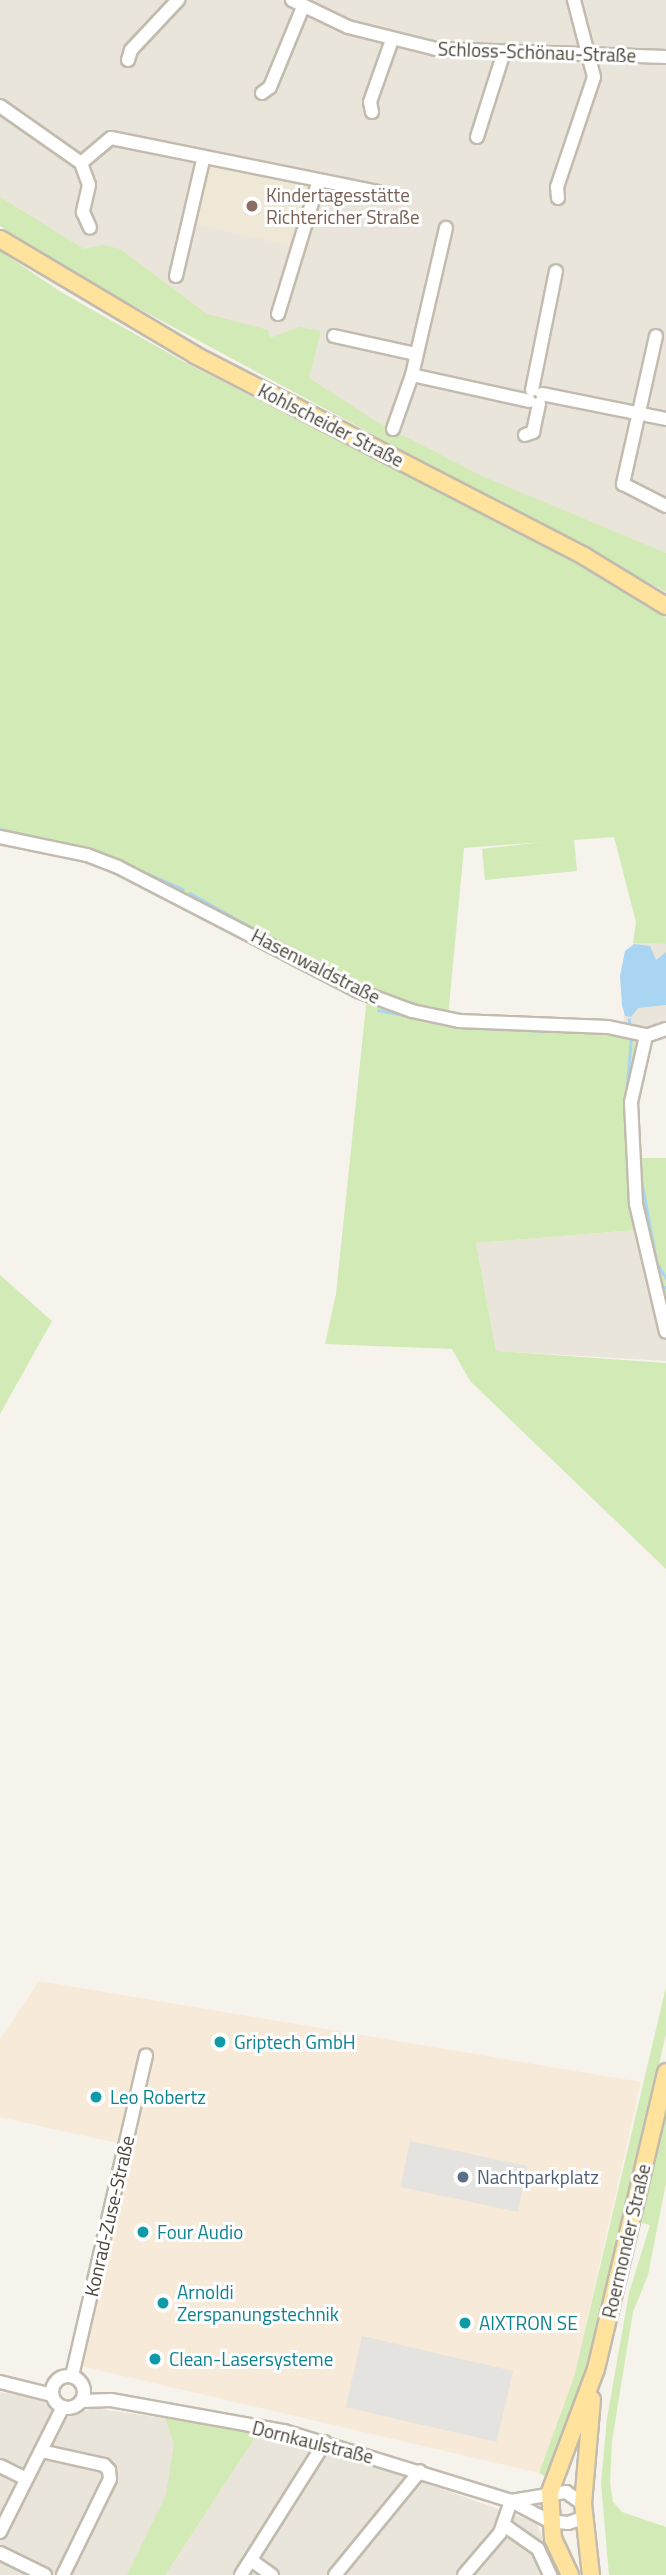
<!DOCTYPE html>
<html>
<head>
<meta charset="utf-8">
<style>
  body { margin:0 }
  #map { position:relative; width:666px; height:2575px; overflow:hidden; background:#f6f3ec; font-family:"Titillium Web",sans-serif }
  div>[style] { position:absolute }
  .residential>* { inset:0; background:#eae5da }
  .commercial>* { inset:0; background:#f7ead8 }
  .education>* { inset:0; background:#efe8d6 }
  .green>* { inset:0; background:#d2eab5 }
  .parking>* { inset:0; background:#e5e3e0; transform-origin:0 0 }
  .water>* { inset:0; background:#a9d4f2 }
  .stream>* { height:2.5px; margin:-1.25px; padding:0 1.25px; transform-origin:1.25px; border-radius:1.25px; background:#a9d4f2 }
  .roads { filter:drop-shadow(2px 0 #c2bbae) drop-shadow(-2px 0 #c2bbae) drop-shadow(0 2px #c2bbae) drop-shadow(0 -2px #c2bbae) }
  .minor>* { height:12px; margin:-6px; padding:0 6px; transform-origin:6px; border-radius:6px; background:#fff }
  .minor>.ring { margin:-6px; padding:0; box-sizing:content-box; background:none; border:12px solid #fff; border-radius:50% }
  .major>* { height:16px; margin:-8px; padding:0 8px; transform-origin:8px; border-radius:8px; background:#ffe39c }
  .dots>* { width:19px; height:19px; translate:-50% -50%; box-sizing:border-box; border:4px solid #fff; border-radius:50% }
  span { translate:-50% -50%; white-space:nowrap; text-align:center; line-height:1.15; -webkit-text-stroke:6px #fff; paint-order:stroke }
  .street-label { font-size:19px; color:#4b4439 }
  .education-label { font-size:19px; color:#785e54 }
  .left { translate:0 -50%; text-align:left }
  .culture-label { font-size:19px; color:#0d838f }
  .service-label { font-size:19px; color:#4e5e75 }
</style>
</head>
<body>
<div id="map">
  <div class="residential">
    <div style="clip-path:polygon(0 0,666px 0,666px 592px,0 221px)"></div>
    <div style="clip-path:polygon(633px 943px,666px 944px,666px 1030px,623px 1027px)"></div>
    <div style="clip-path:polygon(635px 1230px,650px 1300px,666px 1335px,666px 1361px,496px 1351px,476px 1243px)"></div>
    <div style="clip-path:polygon(0 2392px,40px 2399px,63px 2419px,93px 2408px,176px 2420px,278px 2438px,406px 2476px,537px 2523px,556px 2575px,0 2575px)"></div>
  </div>
  <div class="commercial">
    <div style="clip-path:polygon(39px 1981px,641px 2082px,574px 2377px,539px 2473px,68px 2363px,117px 2143px,0 2117px,0 2039px)"></div>
  </div>
  <div class="education">
    <div style="clip-path:polygon(213px 164px,307px 186px,310px 189px,298px 244px,291px 246px,193px 224px,207px 167px)"></div>
  </div>
  <div class="green">
    <div style="clip-path:polygon(0 197px,84px 249px,103px 245px,120px 249px,207px 314px,268px 330px,270px 338px,299px 327px,321px 331px,309px 378px,377px 422px,482px 476px,666px 553px,666px 592px,71px 272px,0 226px)"></div>
    <div style="clip-path:polygon(0 251px,61px 292px,186px 363px,561px 554px,666px 618px,666px 944px,633px 943px,636px 922px,614px 837px,574px 840px,577px 871px,485px 880px,482px 849px,544px 842px,464px 848px,448px 1017px,638px 1031px,626px 1100px,635px 1230px,476px 1243px,496px 1351px,666px 1363px,666px 1569px,470px 1381px,452px 1349px,325px 1344px,336px 1294px,367px 996px,86px 857px,0 837px)"></div>
    <div style="clip-path:polygon(636px 1158px,666px 1158px,666px 1318px,650px 1253px)"></div>
    <div style="clip-path:polygon(0 1275px,52px 1321px,0 1414px)"></div>
    <div style="clip-path:polygon(666px 1987px,666px 2034px,596px 2336px,578px 2401px,548px 2478px,539px 2473px,574px 2377px)"></div>
    <div style="clip-path:polygon(666px 2101px,666px 2183px,648px 2275px,633px 2312px,612px 2441px,610px 2483px,613px 2502px,622px 2512px,666px 2527px,666px 2575px,609px 2575px,601px 2483px,607px 2418px,629px 2293px,650px 2225px,642px 2223px,643px 2204px)"></div>
    <div style="clip-path:polygon(165px 2418px,258px 2433px,165px 2575px,127px 2575px,166px 2495px,174px 2444px)"></div>
  </div>
  <div class="parking">
    <div style="left:410px;top:2141px;width:120px;height:47px;rotate:12deg"></div>
    <div style="left:362px;top:2336px;width:155px;height:73px;rotate:13deg"></div>
  </div>
  <div class="water">
    <div style="clip-path:polygon(634px 944px,650px 946px,656px 960px,666px 952px,666px 1005px,638px 1008px,631px 1017px,625px 1016px,622px 1005px,620px 976px,625px 951px)"></div>
  </div>
  <div class="stream">
    <div style="left:0;top:829px;width:81px;rotate:12.8deg"></div>
    <div style="left:102px;top:854px;width:88px;rotate:23.4deg"></div>
    <div style="left:190px;top:893px;width:133px;rotate:29.3deg"></div>
    <div style="left:352px;top:981px;width:28px;rotate:23deg"></div>
    <div style="left:398px;top:999px;width:35px;rotate:16deg"></div>
    <div style="left:378px;top:1010px;width:36px;rotate:11deg"></div>
    <div style="left:448px;top:1013px;width:25px;rotate:5deg"></div>
    <div style="left:546px;top:1019px;width:67px;rotate:1.7deg"></div>
    <div style="left:629px;top:1024px;width:4px;rotate:-90deg"></div>
    <div style="left:457px;top:1027px;width:88px;rotate:2.6deg"></div>
    <div style="left:626px;top:1096px;width:58px;rotate:-85.1deg"></div>
    <div style="left:625px;top:1110px;width:53px;rotate:86.8deg"></div>
    <div style="left:640px;top:1172px;width:87px;rotate:79.5deg"></div>
    <div style="left:630px;top:1204px;width:81px;rotate:77.2deg"></div>
    <div style="left:658px;top:1265px;width:15px;rotate:58deg"></div>
    <div style="left:659px;top:1288px;width:7px;rotate:-8deg"></div>
  </div>
  <div class="roads">
    <div class="minor">
      <div style="left:292px;top:0;width:62px;rotate:25.7deg"></div>
      <div style="left:348px;top:27px;width:91px;rotate:14deg"></div>
      <div style="left:436px;top:49px;width:230px;rotate:2deg"></div>
      <div style="left:128px;top:60px;width:10px;rotate:-73deg"></div>
      <div style="left:131px;top:50px;width:69px;rotate:-46.8deg"></div>
      <div style="left:262px;top:93px;width:10px;rotate:-37deg"></div>
      <div style="left:270px;top:87px;width:87px;rotate:-67.6deg"></div>
      <div style="left:0;top:106px;width:99px;rotate:35.1deg"></div>
      <div style="left:81px;top:163px;width:39px;rotate:-40deg"></div>
      <div style="left:111px;top:138px;width:272px;rotate:11.4deg"></div>
      <div style="left:372px;top:112px;width:10px;rotate:-101deg"></div>
      <div style="left:370px;top:102px;width:66px;rotate:-70.5deg"></div>
      <div style="left:477px;top:137px;width:86px;rotate:-72.4deg"></div>
      <div style="left:81px;top:163px;width:23px;rotate:70deg"></div>
      <div style="left:89px;top:185px;width:28px;rotate:103deg"></div>
      <div style="left:83px;top:212px;width:17px;rotate:66deg"></div>
      <div style="left:558px;top:198px;width:11px;rotate:-95deg"></div>
      <div style="left:557px;top:187px;width:116px;rotate:-71.4deg"></div>
      <div style="left:594px;top:77px;width:80px;rotate:-104.6deg"></div>
      <div style="left:176px;top:276px;width:119px;rotate:-76.9deg"></div>
      <div style="left:278px;top:314px;width:137px;rotate:-73deg"></div>
      <div style="left:334px;top:336px;width:84px;rotate:12.4deg"></div>
      <div style="left:656px;top:336px;width:152px;rotate:102.6deg"></div>
      <div style="left:623px;top:484px;width:48px;rotate:27.1deg"></div>
      <div style="left:412px;top:375px;width:120px;rotate:12.5deg"></div>
      <div style="left:532px;top:390px;width:121px;rotate:-78.6deg"></div>
      <div style="left:542px;top:394px;width:126px;rotate:11.4deg"></div>
      <div style="left:393px;top:429px;width:57px;rotate:-70.6deg"></div>
      <div style="left:412px;top:375px;width:151px;rotate:-77deg"></div>
      <div style="left:525px;top:435px;width:9px;rotate:-21deg"></div>
      <div style="left:533px;top:432px;width:29px;rotate:-78deg"></div>
      <div style="left:0;top:837px;width:89px;rotate:11.7deg"></div>
      <div style="left:87px;top:855px;width:33px;rotate:21deg"></div>
      <div style="left:118px;top:867px;width:270px;rotate:27.3deg"></div>
      <div style="left:358px;top:991px;width:58px;rotate:20.3deg"></div>
      <div style="left:412px;top:1011px;width:48px;rotate:12deg"></div>
      <div style="left:459px;top:1021px;width:149px;rotate:2.3deg"></div>
      <div style="left:608px;top:1027px;width:40px;rotate:12deg"></div>
      <div style="left:666px;top:1029px;width:21px;rotate:161deg"></div>
      <div style="left:646px;top:1036px;width:68px;rotate:102.8deg"></div>
      <div style="left:631px;top:1102px;width:102px;rotate:87.2deg"></div>
      <div style="left:636px;top:1204px;width:131px;rotate:76.8deg"></div>
      <div class="ring" style="left:52px;top:2376px;width:20px;height:20px"></div>
      <div style="left:72px;top:2376px;width:329px;rotate:-77deg"></div>
      <div style="left:0;top:2382px;width:54px;rotate:14deg"></div>
      <div style="left:82px;top:2401px;width:29px;rotate:-2deg"></div>
      <div style="left:111px;top:2400px;width:176px;rotate:10.2deg"></div>
      <div style="left:284px;top:2431px;width:238px;rotate:17.1deg"></div>
      <div style="left:511px;top:2501px;width:43px;rotate:27.8deg"></div>
      <div style="left:549px;top:2521px;width:19px;rotate:6deg"></div>
      <div style="left:568px;top:2523px;width:16px;rotate:-18deg"></div>
      <div style="left:41px;top:2451px;width:65px;rotate:12.5deg"></div>
      <div style="left:104px;top:2465px;width:7px;rotate:45deg"></div>
      <div style="left:109px;top:2470px;width:9px;rotate:84deg"></div>
      <div style="left:110px;top:2479px;width:107px;rotate:116.1deg"></div>
      <div style="left:0;top:2466px;width:28px;rotate:26deg"></div>
      <div style="left:511px;top:2501px;width:56px;rotate:-9.3deg"></div>
      <div style="left:566px;top:2492px;width:21px;rotate:35deg"></div>
      <div style="left:504px;top:2525px;width:42px;rotate:35.2deg"></div>
      <div style="left:538px;top:2549px;width:29px;rotate:65deg"></div>
      <div style="left:0;top:2532px;width:140px;rotate:-63.3deg"></div>
      <div style="left:0;top:2553px;width:50px;rotate:26.1deg"></div>
      <div style="left:251px;top:2560px;width:26px;rotate:36deg"></div>
      <div style="left:241px;top:2575px;width:157px;rotate:-57.7deg"></div>
      <div style="left:335px;top:2575px;width:134px;rotate:-50.7deg"></div>
      <div style="left:464px;top:2575px;width:55px;rotate:-49.4deg"></div>
      <div style="left:500px;top:2533px;width:34px;rotate:-71deg"></div>
    </div>
    <div class="major">
      <div style="left:0;top:239px;width:227px;rotate:30.7deg"></div>
      <div style="left:195px;top:355px;width:438px;rotate:27.3deg"></div>
      <div style="left:584px;top:556px;width:96px;rotate:31.4deg"></div>
      <div style="left:570px;top:2575px;width:40px;rotate:-115deg"></div>
      <div style="left:553px;top:2539px;width:47px;rotate:-93.7deg"></div>
      <div style="left:550px;top:2492px;width:131px;rotate:-69.5deg"></div>
      <div style="left:596px;top:2369px;width:305px;rotate:-76.7deg"></div>
      <div style="left:591px;top:2575px;width:71px;rotate:-96.4deg"></div>
      <div style="left:583px;top:2504px;width:105px;rotate:-85.1deg"></div>
    </div>
  </div>
  <div class="dots">
    <div style="left:252px;top:206px;background:#8d6e63"></div>
    <div style="left:220px;top:2042px;background:#0f9aa8"></div>
    <div style="left:96px;top:2097px;background:#0f9aa8"></div>
    <div style="left:463px;top:2177px;background:#5c6f8a"></div>
    <div style="left:143px;top:2232px;background:#0f9aa8"></div>
    <div style="left:163px;top:2303px;background:#0f9aa8"></div>
    <div style="left:465px;top:2323px;background:#0f9aa8"></div>
    <div style="left:155px;top:2359px;background:#0f9aa8"></div>
  </div>
  <div class="street-label">
    <span style="left:537px;top:52px;rotate:2deg">Schloss-Schönau-Straße</span>
    <span style="left:331px;top:425px;rotate:27deg">Kohlscheider Straße</span>
    <span style="left:316px;top:966px;rotate:27deg">Hasenwaldstraße</span>
    <span style="left:109px;top:2216px;rotate:-77deg">Konrad-Zuse-Straße</span>
    <span style="left:626px;top:2241px;rotate:-77deg">Roermonder Straße</span>
    <span style="left:313px;top:2442px;rotate:14deg">Dornkaulstraße</span>
  </div>
  <div class="education-label">
    <span class="left" style="left:266px;top:206px">Kindertagesstätte<br>Richtericher Straße</span>
  </div>
  <div class="culture-label">
    <span class="left" style="left:234px;top:2042px">Griptech GmbH</span>
    <span class="left" style="left:110px;top:2097px">Leo Robertz</span>
    <span class="left" style="left:157px;top:2232px">Four Audio</span>
    <span class="left" style="left:177px;top:2303px">Arnoldi<br>Zerspanungstechnik</span>
    <span class="left" style="left:479px;top:2323px">AIXTRON SE</span>
    <span class="left" style="left:169px;top:2359px">Clean-Lasersysteme</span>
  </div>
  <div class="service-label">
    <span class="left" style="left:477px;top:2177px">Nachtparkplatz</span>
  </div>
</div>
</body>
</html>
